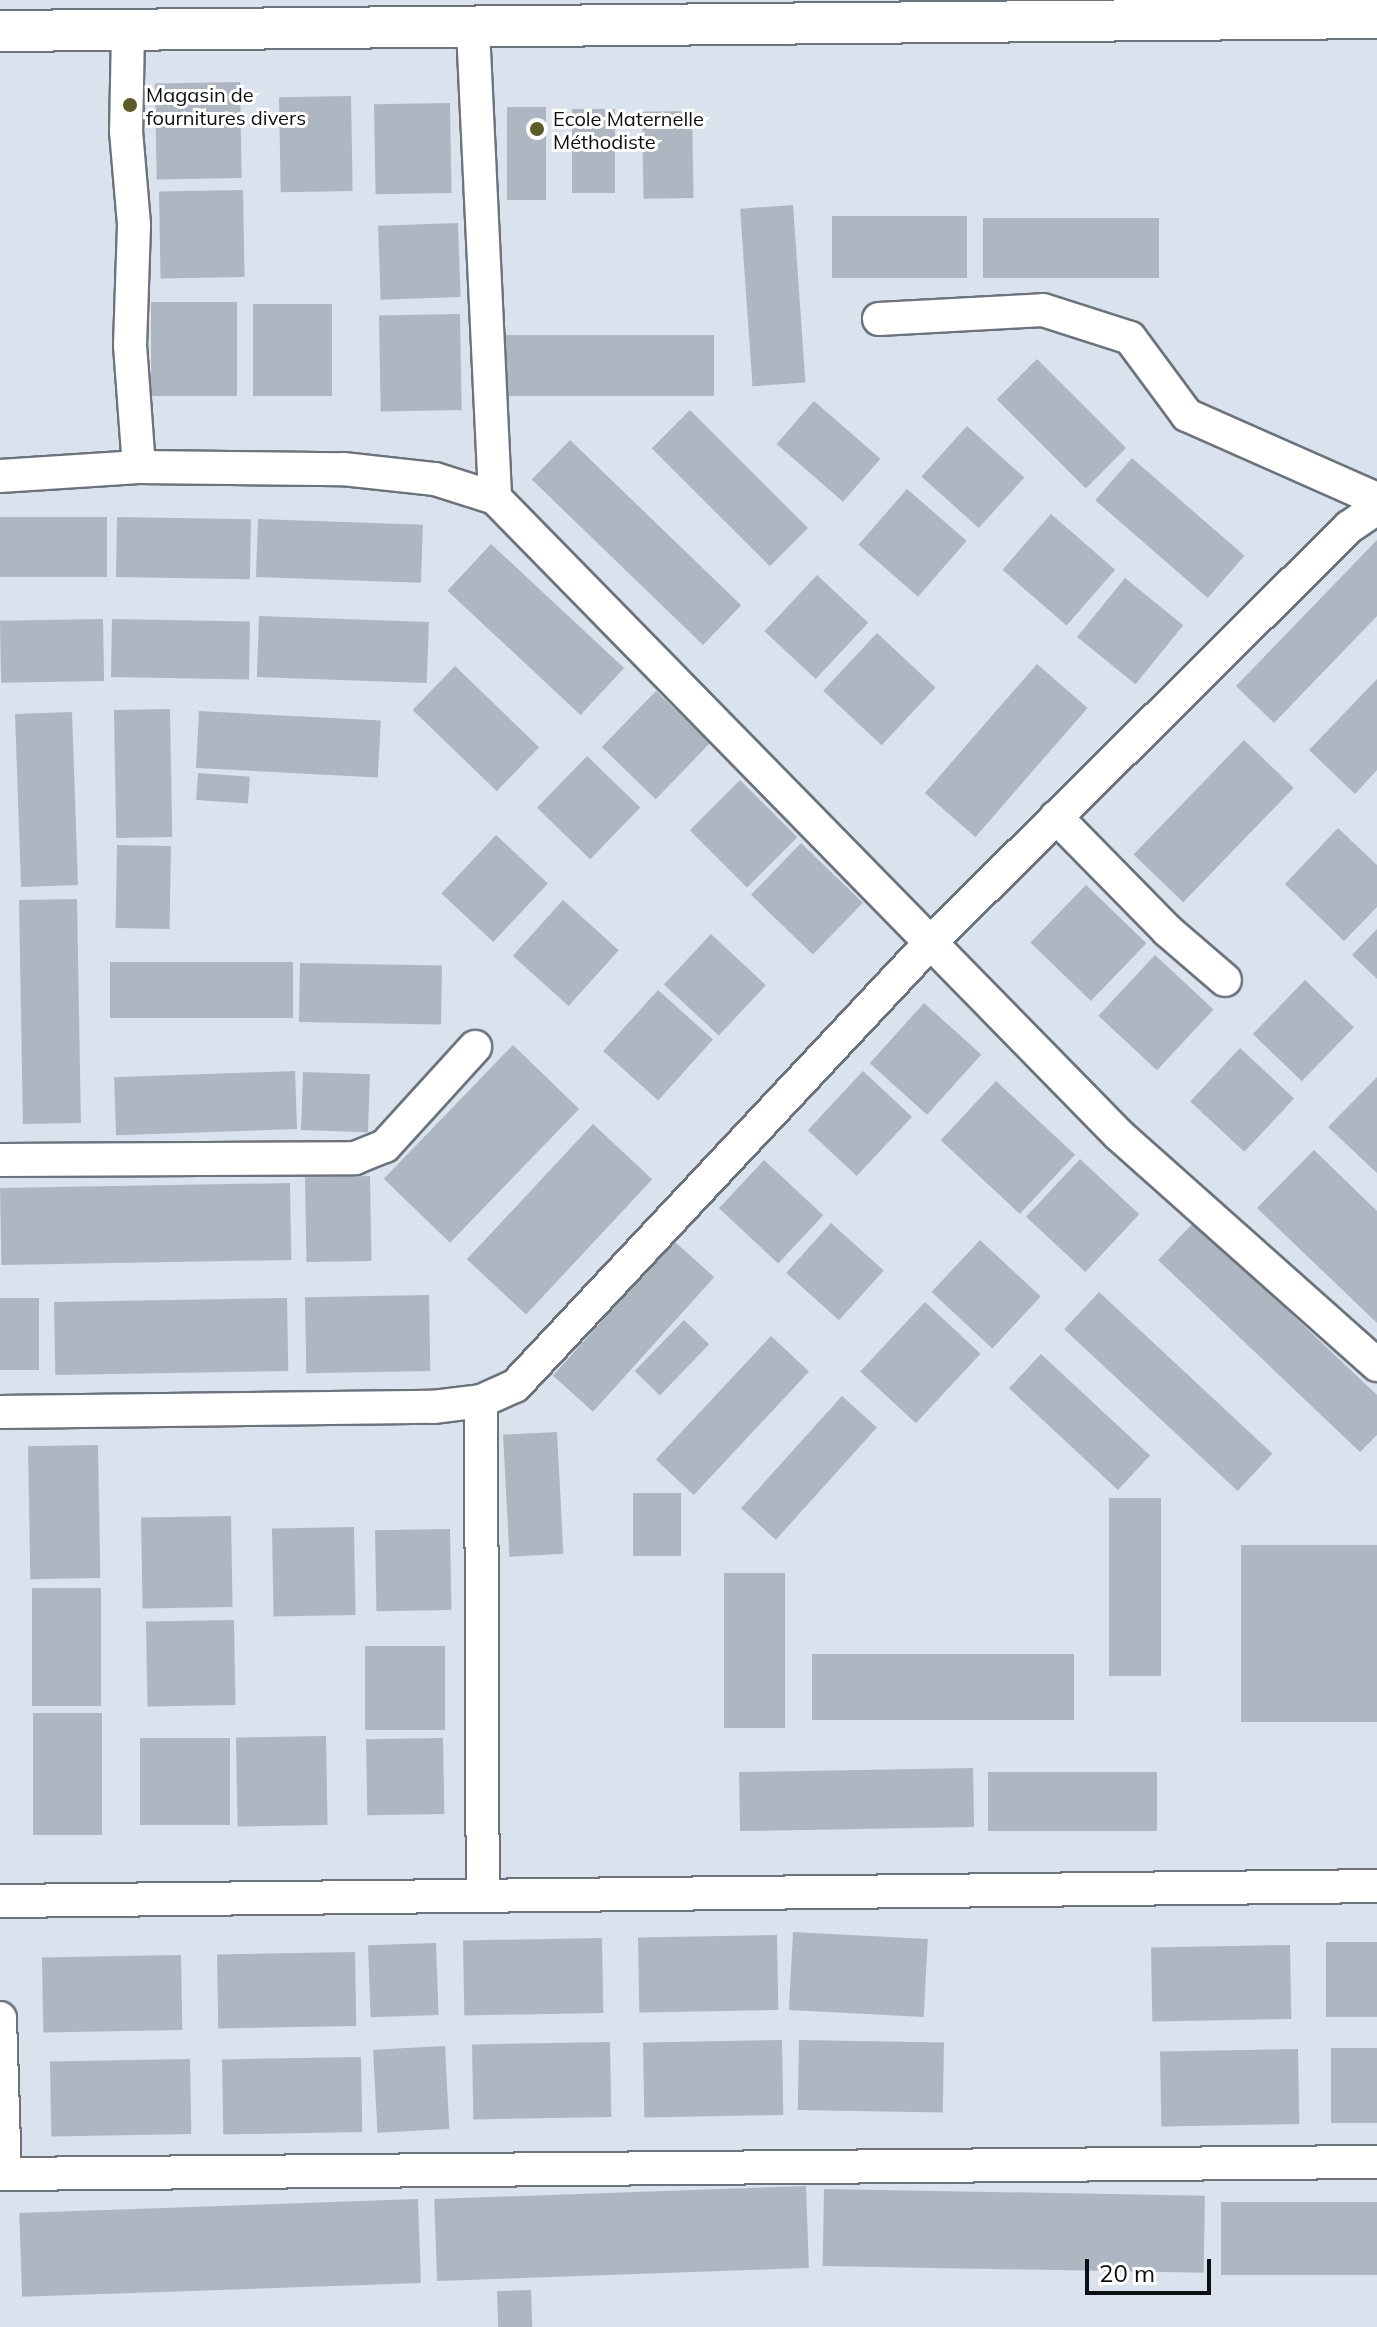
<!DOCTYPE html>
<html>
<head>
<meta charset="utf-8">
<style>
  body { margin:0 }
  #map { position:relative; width:1377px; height:2327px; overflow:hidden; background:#dae2ed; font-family:Mulish,sans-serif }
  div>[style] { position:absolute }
  .building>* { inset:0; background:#aeb6c1; transform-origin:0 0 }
  .roads { filter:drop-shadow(2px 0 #6c737c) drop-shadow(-2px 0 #6c737c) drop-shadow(0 2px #6c737c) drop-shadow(0 -2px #6c737c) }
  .minor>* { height:32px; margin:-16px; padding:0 16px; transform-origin:16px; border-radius:16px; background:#fff }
  .tertiary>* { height:40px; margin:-20px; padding:0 20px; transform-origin:20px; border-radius:20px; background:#fff }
  .dots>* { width:22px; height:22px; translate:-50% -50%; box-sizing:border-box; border:4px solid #fff; border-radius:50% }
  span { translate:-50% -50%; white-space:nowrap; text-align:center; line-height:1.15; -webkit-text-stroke:6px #fff; paint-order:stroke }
  .poi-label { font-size:20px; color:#0d1013 }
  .left { translate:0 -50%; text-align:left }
  .scale { position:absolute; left:1085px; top:2259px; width:126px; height:36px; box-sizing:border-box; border:4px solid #0d1013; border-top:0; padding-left:10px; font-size:24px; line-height:28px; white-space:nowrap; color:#0d1013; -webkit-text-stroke:6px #fff; paint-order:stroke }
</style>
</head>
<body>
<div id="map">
  <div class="building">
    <div style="left:240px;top:82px;width:96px;height:85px;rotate:89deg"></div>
    <div style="left:351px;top:96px;width:95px;height:72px;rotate:89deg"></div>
    <div style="left:450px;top:103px;width:90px;height:76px;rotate:89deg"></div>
    <div style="left:507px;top:107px;width:39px;height:93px"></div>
    <div style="left:572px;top:109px;width:43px;height:84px"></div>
    <div style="left:692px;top:111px;width:87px;height:50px;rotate:89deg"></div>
    <div style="left:243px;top:190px;width:87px;height:84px;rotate:89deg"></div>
    <div style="left:793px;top:205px;width:178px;height:53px;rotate:86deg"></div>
    <div style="left:832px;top:216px;width:135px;height:62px"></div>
    <div style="left:983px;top:218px;width:176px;height:60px"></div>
    <div style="left:458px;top:223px;width:74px;height:80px;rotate:88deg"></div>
    <div style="left:151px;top:302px;width:86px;height:94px"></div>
    <div style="left:253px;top:304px;width:79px;height:92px"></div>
    <div style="left:460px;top:314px;width:96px;height:81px;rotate:89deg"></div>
    <div style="left:503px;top:335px;width:211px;height:61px"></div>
    <div style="left:1037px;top:359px;width:126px;height:57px;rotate:45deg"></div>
    <div style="left:814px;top:401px;width:88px;height:57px;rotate:41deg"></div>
    <div style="left:690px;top:410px;width:167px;height:54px;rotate:45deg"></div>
    <div style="left:967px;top:426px;width:77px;height:68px;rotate:42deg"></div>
    <div style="left:570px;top:440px;width:238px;height:55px;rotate:44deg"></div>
    <div style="left:1132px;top:458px;width:149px;height:56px;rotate:41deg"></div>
    <div style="left:907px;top:489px;width:79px;height:74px;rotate:41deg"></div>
    <div style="left:1051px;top:514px;width:85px;height:74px;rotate:41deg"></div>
    <div style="left:107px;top:517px;width:60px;height:107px;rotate:90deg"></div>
    <div style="left:117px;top:517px;width:134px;height:60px;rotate:1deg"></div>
    <div style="left:258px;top:519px;width:165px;height:58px;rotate:2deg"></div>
    <div style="clip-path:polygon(1377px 540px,1377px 616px,1274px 723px,1236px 686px)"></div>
    <div style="left:491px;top:544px;width:182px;height:64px;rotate:43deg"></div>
    <div style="left:817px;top:575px;width:70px;height:77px;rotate:43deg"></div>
    <div style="left:1125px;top:578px;width:75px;height:76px;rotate:39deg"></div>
    <div style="left:259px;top:616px;width:170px;height:61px;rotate:2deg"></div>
    <div style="left:103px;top:619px;width:62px;height:103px;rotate:89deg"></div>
    <div style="left:112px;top:619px;width:138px;height:58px;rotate:1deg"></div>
    <div style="left:877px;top:633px;width:80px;height:79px;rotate:43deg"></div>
    <div style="left:1037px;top:664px;width:67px;height:171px;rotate:41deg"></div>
    <div style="left:455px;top:666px;width:117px;height:61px;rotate:44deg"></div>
    <div style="clip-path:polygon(1377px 679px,1377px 770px,1355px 794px,1309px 750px)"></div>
    <div style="left:656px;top:691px;width:75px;height:78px;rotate:44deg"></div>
    <div style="left:170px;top:709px;width:128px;height:56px;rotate:89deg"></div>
    <div style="left:199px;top:711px;width:182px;height:57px;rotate:3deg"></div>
    <div style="left:72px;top:712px;width:173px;height:57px;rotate:88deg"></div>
    <div style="left:1244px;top:740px;width:69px;height:159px;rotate:44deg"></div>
    <div style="left:587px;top:756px;width:74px;height:72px;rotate:44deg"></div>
    <div style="left:198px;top:773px;width:52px;height:27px;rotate:4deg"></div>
    <div style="left:740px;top:780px;width:81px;height:71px;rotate:45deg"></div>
    <div style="clip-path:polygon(1338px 828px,1377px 865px,1377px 907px,1344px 941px,1285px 884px)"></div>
    <div style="left:496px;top:835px;width:71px;height:80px;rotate:43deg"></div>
    <div style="left:801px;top:843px;width:86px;height:72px;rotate:44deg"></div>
    <div style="left:117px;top:845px;width:54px;height:83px;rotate:1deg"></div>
    <div style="left:1086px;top:885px;width:84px;height:80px;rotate:44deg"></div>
    <div style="left:77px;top:899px;width:224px;height:58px;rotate:89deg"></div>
    <div style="left:563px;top:900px;width:75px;height:75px;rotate:42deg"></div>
    <div style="clip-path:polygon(1377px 929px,1377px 979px,1352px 955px)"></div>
    <div style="left:711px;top:934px;width:75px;height:69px;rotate:43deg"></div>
    <div style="left:1155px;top:955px;width:80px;height:83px;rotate:43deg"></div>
    <div style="left:110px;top:962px;width:183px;height:56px"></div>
    <div style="left:300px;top:963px;width:142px;height:59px;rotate:1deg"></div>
    <div style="left:1305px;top:980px;width:68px;height:75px;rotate:44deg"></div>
    <div style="left:658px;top:990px;width:74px;height:82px;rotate:42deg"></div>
    <div style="left:924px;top:1003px;width:77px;height:81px;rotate:42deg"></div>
    <div style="left:513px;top:1045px;width:92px;height:186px;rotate:44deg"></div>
    <div style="left:1240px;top:1048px;width:74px;height:73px;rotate:43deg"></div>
    <div style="left:295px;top:1071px;width:58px;height:181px;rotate:88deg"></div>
    <div style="left:863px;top:1071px;width:67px;height:81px;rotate:43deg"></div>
    <div style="left:303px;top:1072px;width:67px;height:58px;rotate:2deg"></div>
    <div style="clip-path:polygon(1377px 1077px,1377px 1173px,1328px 1127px)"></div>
    <div style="left:996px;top:1081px;width:108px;height:81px;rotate:43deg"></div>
    <div style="left:593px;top:1124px;width:81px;height:185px;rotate:43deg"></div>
    <div style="clip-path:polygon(1314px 1150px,1377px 1211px,1377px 1323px,1257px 1208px)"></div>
    <div style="left:1080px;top:1159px;width:81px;height:79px;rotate:43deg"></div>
    <div style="left:764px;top:1160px;width:81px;height:66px;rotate:43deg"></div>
    <div style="left:370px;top:1176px;width:85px;height:65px;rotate:89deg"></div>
    <div style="left:290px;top:1183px;width:77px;height:290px;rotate:89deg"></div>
    <div style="clip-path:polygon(1194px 1222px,1377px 1395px,1377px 1435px,1360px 1452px,1158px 1260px)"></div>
    <div style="left:831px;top:1223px;width:71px;height:67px;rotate:42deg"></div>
    <div style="left:980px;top:1240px;width:83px;height:71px;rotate:43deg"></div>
    <div style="left:674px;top:1241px;width:54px;height:181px;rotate:42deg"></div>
    <div style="left:1099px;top:1292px;width:237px;height:51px;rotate:43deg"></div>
    <div style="left:429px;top:1295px;width:76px;height:124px;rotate:89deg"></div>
    <div style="left:0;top:1298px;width:39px;height:72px"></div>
    <div style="left:287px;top:1298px;width:73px;height:233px;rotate:89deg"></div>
    <div style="left:925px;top:1302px;width:76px;height:95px;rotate:43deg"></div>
    <div style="left:684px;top:1320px;width:35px;height:71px;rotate:44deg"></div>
    <div style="left:771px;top:1336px;width:52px;height:169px;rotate:43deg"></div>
    <div style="left:1041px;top:1354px;width:149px;height:47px;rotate:43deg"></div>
    <div style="left:842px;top:1396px;width:47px;height:151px;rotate:42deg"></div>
    <div style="left:557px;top:1432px;width:122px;height:54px;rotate:87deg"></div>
    <div style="left:98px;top:1445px;width:133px;height:70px;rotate:89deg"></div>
    <div style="left:633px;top:1493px;width:48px;height:63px"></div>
    <div style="left:1109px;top:1498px;width:52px;height:178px"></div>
    <div style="left:231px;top:1516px;width:91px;height:90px;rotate:89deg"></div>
    <div style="left:354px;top:1527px;width:88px;height:82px;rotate:89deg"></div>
    <div style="left:450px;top:1529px;width:81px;height:75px;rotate:89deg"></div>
    <div style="left:1377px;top:1545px;width:177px;height:136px;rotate:90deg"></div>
    <div style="left:724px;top:1573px;width:61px;height:155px"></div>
    <div style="left:101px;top:1588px;width:118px;height:69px;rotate:90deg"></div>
    <div style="left:234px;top:1620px;width:85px;height:88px;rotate:89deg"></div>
    <div style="left:365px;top:1646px;width:80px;height:84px"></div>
    <div style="left:812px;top:1654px;width:262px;height:66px"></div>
    <div style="left:102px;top:1713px;width:122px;height:69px;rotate:90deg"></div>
    <div style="left:326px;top:1736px;width:89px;height:90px;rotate:89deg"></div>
    <div style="left:140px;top:1738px;width:90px;height:87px"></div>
    <div style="left:443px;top:1738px;width:76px;height:77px;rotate:89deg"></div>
    <div style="left:973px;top:1768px;width:59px;height:234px;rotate:89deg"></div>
    <div style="left:988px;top:1772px;width:169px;height:59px"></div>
    <div style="left:793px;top:1932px;width:135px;height:78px;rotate:3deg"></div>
    <div style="left:777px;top:1935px;width:75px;height:139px;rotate:89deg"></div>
    <div style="left:602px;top:1938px;width:75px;height:139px;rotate:89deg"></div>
    <div style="left:1377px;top:1942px;width:75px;height:51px;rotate:90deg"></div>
    <div style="left:436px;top:1943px;width:72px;height:68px;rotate:88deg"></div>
    <div style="left:1290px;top:1945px;width:74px;height:139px;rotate:89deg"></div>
    <div style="left:355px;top:1952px;width:74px;height:138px;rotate:89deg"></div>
    <div style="left:181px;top:1955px;width:75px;height:139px;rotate:89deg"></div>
    <div style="left:782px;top:2040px;width:75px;height:139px;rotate:89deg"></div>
    <div style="left:799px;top:2040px;width:145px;height:70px;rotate:1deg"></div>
    <div style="left:610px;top:2042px;width:75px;height:138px;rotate:89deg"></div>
    <div style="left:445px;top:2046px;width:83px;height:72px;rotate:87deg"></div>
    <div style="left:1331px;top:2048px;width:46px;height:75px"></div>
    <div style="left:1298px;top:2049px;width:75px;height:138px;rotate:89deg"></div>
    <div style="left:361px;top:2057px;width:75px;height:139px;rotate:89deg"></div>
    <div style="left:190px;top:2059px;width:75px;height:140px;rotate:89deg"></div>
    <div style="left:806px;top:2186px;width:82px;height:372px;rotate:88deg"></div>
    <div style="left:824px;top:2189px;width:381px;height:77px;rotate:1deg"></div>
    <div style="left:418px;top:2199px;width:84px;height:399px;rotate:88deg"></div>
    <div style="left:1221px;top:2202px;width:156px;height:73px"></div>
    <div style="left:531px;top:2290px;width:37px;height:34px;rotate:88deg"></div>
  </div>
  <div class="roads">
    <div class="minor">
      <div style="left:473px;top:29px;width:470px;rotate:87.3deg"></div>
      <div style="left:128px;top:31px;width:100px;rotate:91.1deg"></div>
      <div style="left:126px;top:131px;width:94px;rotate:85.1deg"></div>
      <div style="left:134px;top:225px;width:120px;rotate:91.9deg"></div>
      <div style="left:130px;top:345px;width:122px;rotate:85.8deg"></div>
      <div style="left:879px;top:319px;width:164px;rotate:-3.1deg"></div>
      <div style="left:1043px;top:310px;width:91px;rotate:17.8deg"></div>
      <div style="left:1130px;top:338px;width:96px;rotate:53.5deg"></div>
      <div style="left:1187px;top:415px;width:208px;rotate:23.9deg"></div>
      <div style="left:0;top:476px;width:139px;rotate:-3.7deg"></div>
      <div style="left:139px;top:467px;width:204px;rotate:0.6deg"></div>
      <div style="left:343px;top:469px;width:93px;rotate:6.2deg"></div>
      <div style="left:435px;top:479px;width:63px;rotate:17.6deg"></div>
      <div style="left:495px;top:498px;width:892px;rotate:45.59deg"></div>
      <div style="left:1119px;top:1135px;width:346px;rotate:41.7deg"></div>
      <div style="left:1056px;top:817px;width:160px;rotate:45.5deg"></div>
      <div style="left:1168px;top:931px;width:75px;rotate:40.7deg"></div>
      <div style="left:0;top:1160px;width:355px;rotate:-0.3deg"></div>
      <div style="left:355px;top:1158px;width:32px;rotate:-22deg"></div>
      <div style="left:385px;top:1146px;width:134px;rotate:-47.7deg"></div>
      <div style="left:481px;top:1401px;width:494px;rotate:89.8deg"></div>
      <div style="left:0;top:1412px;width:433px;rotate:-0.7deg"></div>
      <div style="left:433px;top:1407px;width:48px;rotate:-7.1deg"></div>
      <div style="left:481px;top:1401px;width:37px;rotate:-24deg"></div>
      <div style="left:515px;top:1386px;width:608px;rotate:-46.86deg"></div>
      <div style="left:931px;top:942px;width:589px;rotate:-44.79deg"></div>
      <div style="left:1349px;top:527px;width:34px;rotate:-34deg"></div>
      <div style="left:0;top:1901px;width:1377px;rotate:-0.62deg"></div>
      <div style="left:0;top:2018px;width:156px;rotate:88.2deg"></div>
      <div style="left:0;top:2174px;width:1377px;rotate:-0.5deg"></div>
    </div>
    <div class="tertiary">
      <div style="left:0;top:31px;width:1377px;rotate:-0.54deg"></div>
    </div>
  </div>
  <div class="dots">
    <div style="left:130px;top:105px;background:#5d5b28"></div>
    <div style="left:537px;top:129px;background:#5d5b28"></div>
  </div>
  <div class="poi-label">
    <span class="left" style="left:146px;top:106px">Magasin de<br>fournitures divers</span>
    <span class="left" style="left:553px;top:130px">Ecole Maternelle<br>Méthodiste</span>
  </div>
  <div class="scale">20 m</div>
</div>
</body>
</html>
